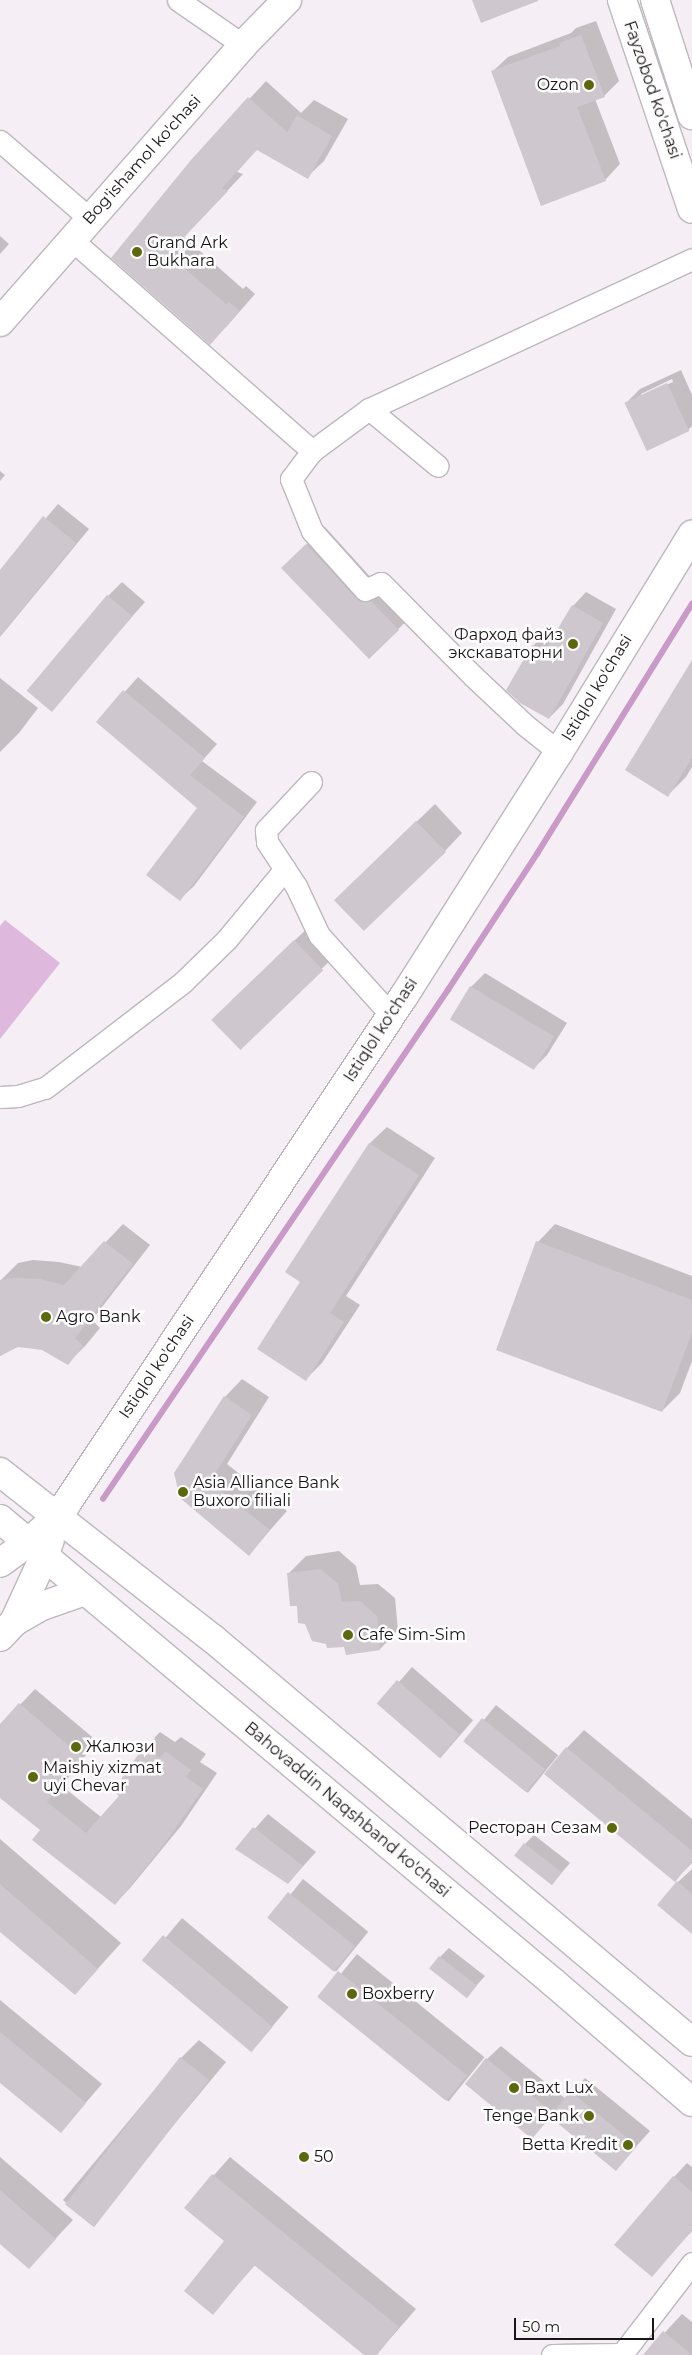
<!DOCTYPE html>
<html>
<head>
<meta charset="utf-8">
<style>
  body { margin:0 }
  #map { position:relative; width:692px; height:2355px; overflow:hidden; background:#f5eef4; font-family:Montserrat,sans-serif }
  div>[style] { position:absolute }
  .green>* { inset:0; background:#dfb9dd }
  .shadow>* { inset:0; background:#0003; transform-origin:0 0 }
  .stream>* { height:5.5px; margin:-2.75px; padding:0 2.75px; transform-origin:2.75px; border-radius:2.75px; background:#c99ac7 }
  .building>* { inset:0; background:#cec7cd; transform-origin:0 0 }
  .roads { filter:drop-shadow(1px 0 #beb7be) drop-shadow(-1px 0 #beb7be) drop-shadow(0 1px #beb7be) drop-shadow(0 -1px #beb7be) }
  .street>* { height:21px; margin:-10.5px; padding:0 10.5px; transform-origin:10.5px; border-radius:10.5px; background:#fff }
  .secondary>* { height:28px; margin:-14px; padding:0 14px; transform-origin:14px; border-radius:14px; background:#fff }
  .primary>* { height:28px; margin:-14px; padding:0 14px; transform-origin:14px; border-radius:14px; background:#fff }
  .dots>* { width:14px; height:14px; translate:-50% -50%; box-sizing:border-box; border:2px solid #fefdfe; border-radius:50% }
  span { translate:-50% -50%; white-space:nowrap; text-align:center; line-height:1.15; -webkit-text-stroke:5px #fefdfe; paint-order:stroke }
  .poi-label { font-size:16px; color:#181517 }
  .right { translate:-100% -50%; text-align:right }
  .left { translate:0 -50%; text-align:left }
  .street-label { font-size:16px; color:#181517 }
  .scale { position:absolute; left:514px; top:2318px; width:140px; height:22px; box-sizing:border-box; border:2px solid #181517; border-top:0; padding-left:6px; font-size:15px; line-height:18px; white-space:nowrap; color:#181517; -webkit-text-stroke:4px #fefdfe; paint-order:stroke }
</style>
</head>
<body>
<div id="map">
  <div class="green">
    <div style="clip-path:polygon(5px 920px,60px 963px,0 1039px,0 926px)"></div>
  </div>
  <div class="shadow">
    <div style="clip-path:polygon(596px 21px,619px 81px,604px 96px,595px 99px,620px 164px,605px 180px,492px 72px,508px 57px,571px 33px,576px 28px)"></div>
    <div style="clip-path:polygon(266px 81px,301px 113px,314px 100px,348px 119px,324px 161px,307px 177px,257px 149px,237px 172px,243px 174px,184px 237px,243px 289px,246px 286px,255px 294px,226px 327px,113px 258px,192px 161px)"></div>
    <div style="clip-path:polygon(0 236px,9px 244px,0 254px)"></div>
    <div style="clip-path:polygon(evenodd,681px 370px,692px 395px,692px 426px,688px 430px,626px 403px,640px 389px,681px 370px,672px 379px,673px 382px,641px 396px,641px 394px,672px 379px)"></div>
    <div style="clip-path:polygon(0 471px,5px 475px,0 481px)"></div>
    <div style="clip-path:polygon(58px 504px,89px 529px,0 637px,0 572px)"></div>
    <div style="clip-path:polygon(325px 527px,374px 581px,416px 612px,369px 657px,301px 550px)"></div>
    <div style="clip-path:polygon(122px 582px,145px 602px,50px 710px,108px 596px)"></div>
    <div style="clip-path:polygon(586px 592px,616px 609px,563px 704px,549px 718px,533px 646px,546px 632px,554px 636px,573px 606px)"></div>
    <div style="clip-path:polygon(692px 662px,692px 767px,686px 777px,668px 795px)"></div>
    <div style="clip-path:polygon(138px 677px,217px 744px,202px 761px,257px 802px,194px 886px,180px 899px,199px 808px,98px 722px)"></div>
    <div style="clip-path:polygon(0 678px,38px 708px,19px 733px,0 752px)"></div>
    <div style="clip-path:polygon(435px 804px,462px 833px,445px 851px,353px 883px)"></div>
    <div style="clip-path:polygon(313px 923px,340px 951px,241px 1047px,231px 1001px)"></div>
    <div style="clip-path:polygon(485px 973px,567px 1023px,547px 1055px,534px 1068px,452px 1019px,471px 987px)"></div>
    <div style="clip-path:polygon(387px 1127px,435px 1158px,346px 1296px,360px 1305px,322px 1363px,306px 1379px,302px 1282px,287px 1272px,370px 1143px)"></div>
    <div style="clip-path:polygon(123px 1224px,150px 1245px,92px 1320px,100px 1328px,86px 1345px,68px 1363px,42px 1349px,17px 1346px,0 1356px,0 1281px,18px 1263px,33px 1260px,59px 1262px,82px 1267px)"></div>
    <div style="clip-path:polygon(555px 1224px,692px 1276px,692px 1361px,680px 1393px,662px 1411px,538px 1242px)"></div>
    <div style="clip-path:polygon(242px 1379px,269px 1397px,227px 1464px,287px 1511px,249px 1554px,175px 1474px,225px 1397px)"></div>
    <div style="clip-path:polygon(339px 1551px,356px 1566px,360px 1585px,378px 1584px,395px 1598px,398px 1631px,380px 1649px,345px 1645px,298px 1604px,288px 1574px,306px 1556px)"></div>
    <div style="left:412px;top:1667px;width:81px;height:50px;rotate:41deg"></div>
    <div style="clip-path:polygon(35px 1689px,97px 1741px,62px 1786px,101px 1817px,121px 1795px,145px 1747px,160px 1732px,175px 1742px,181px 1737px,206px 1754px,200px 1762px,217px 1773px,181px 1826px,130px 1888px,115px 1904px,42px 1830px,0 1796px,0 1726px)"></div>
    <div style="left:496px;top:1705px;width:80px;height:48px;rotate:39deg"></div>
    <div style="clip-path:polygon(584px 1730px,692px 1819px,692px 1863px,675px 1880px,567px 1748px)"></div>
    <div style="clip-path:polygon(268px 1814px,316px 1852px,288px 1883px,237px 1849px)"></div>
    <div style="clip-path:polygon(534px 1835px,570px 1863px,552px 1884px,525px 1844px)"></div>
    <div style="clip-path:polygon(0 1839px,121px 1943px,75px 1994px,0 1930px)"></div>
    <div style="clip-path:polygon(692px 1869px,692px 1932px,678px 1882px)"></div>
    <div style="left:303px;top:1879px;width:84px;height:51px;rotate:39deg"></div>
    <div style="left:182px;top:1918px;width:139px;height:57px;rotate:40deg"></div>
    <div style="clip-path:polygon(449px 1948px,485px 1976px,467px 1996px,440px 1957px)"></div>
    <div style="left:357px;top:1954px;width:164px;height:57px;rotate:39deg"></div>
    <div style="clip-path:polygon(0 2000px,102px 2084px,61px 2131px,0 2081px)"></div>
    <div style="clip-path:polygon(199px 2040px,226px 2062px,107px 2205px,89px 2223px,63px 2200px,181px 2058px)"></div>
    <div style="clip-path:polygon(501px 2046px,566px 2099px,585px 2078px,650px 2131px,616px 2169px,551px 2117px,532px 2137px,487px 2059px)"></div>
    <div style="clip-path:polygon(0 2157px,73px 2220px,29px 2267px,0 2242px)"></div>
    <div style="clip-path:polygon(230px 2157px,416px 2309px,376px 2355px,366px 2355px,255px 2265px,213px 2313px,226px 2241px,185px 2208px)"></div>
    <div style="clip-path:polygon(687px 2163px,692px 2167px,692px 2231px,652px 2275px,674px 2177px)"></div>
    <div style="clip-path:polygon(682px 2314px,692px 2322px,692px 2355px,644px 2355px)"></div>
  </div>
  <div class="stream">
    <div style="left:103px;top:1499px;width:615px;rotate:-55.87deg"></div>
    <div style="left:448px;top:990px;width:163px;rotate:-56.8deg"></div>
    <div style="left:537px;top:854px;width:294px;rotate:-58.2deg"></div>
  </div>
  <div class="building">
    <div style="clip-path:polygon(472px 0,538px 0,538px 1px,481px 23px)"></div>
    <div style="clip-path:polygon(581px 35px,605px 97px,577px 107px,606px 181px,541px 206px,491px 71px,560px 46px,559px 43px)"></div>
    <div style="clip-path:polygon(248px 97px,287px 132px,297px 115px,332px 136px,308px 179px,257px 150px,222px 188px,228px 191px,168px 254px,226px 304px,229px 302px,240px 311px,210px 345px,111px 258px,191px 160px)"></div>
    <div style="left:667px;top:383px;width:53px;height:47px;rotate:65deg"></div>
    <div style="clip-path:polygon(43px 516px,76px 543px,0 636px,0 570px)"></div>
    <div style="clip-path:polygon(306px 544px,356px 598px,363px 602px,371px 601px,399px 630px,369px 659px,281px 568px)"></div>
    <div style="left:107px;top:595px;width:33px;height:125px;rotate:40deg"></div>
    <div style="clip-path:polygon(572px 605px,603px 623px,549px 719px,520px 703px,506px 690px,532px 645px,544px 652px)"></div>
    <div style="clip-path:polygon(692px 660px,692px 758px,668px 797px,625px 770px)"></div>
    <div style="clip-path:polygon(123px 690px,205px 758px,190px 775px,244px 817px,180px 901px,146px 875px,197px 808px,96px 722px)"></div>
    <div style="left:416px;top:821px;width:43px;height:114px;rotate:46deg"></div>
    <div style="left:294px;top:940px;width:42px;height:115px;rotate:46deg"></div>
    <div style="left:470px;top:986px;width:98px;height:39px;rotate:31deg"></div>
    <div style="clip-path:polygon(369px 1143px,419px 1175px,330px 1313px,344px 1322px,306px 1381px,257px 1349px,300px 1282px,285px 1272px)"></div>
    <div style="clip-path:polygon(104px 1241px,133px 1264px,75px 1338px,83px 1346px,68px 1365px,42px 1350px,18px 1347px,0 1356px,0 1280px,14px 1278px,40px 1279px,64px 1285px)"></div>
    <div style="clip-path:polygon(536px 1241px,692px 1300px,692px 1333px,662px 1412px,496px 1350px)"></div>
    <div style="clip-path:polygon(224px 1396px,252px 1415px,210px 1482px,270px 1530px,249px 1556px,180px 1498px,174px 1473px)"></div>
    <div style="clip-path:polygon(321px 1569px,338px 1584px,342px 1602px,360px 1601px,377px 1616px,380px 1650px,346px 1655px,344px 1647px,327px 1648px,326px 1644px,312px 1641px,305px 1624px,298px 1623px,297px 1606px,290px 1606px,287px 1573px)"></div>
    <div style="left:397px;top:1680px;width:83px;height:31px;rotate:41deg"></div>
    <div style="clip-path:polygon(19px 1703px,82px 1757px,47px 1802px,86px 1833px,119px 1796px,113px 1791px,144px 1746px,160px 1758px,165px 1751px,191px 1770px,186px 1777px,203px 1789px,165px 1843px,115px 1905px,32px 1840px,40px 1830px,0 1798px,0 1724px)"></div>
    <div style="left:482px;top:1718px;width:81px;height:30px;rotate:39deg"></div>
    <div style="clip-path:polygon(566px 1747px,692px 1851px,692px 1861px,675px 1882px,544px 1774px)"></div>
    <div style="clip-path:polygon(253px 1827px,303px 1866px,288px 1884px,235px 1849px)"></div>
    <div style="left:524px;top:1843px;width:48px;height:16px;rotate:38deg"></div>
    <div style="clip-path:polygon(677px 1881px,692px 1894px,692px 1934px,657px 1905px)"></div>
    <div style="clip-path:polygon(0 1884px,98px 1969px,75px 1995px,0 1932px)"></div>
    <div style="left:288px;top:1892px;width:86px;height:33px;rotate:39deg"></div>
    <div style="left:163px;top:1935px;width:143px;height:33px;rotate:40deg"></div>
    <div style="left:439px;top:1956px;width:48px;height:16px;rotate:38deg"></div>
    <div style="left:338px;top:1971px;width:166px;height:33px;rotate:39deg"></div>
    <div style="clip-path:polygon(0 2032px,86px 2103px,61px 2133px,0 2083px)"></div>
    <div style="left:180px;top:2057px;width:37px;height:187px;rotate:38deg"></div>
    <div style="clip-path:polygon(486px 2058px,553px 2113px,570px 2091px,637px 2146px,616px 2171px,550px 2117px,532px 2139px,465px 2084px)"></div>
    <div style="clip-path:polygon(212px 2174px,399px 2327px,377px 2355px,364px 2355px,254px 2265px,213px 2315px,184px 2291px,224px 2241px,184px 2208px)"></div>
    <div style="clip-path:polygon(673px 2176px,692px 2192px,692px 2230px,652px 2277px,614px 2245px)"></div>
    <div style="clip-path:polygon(0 2190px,56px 2239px,29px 2269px,0 2244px)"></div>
    <div style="clip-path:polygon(663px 2331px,692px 2355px,643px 2355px)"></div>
  </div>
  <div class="roads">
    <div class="street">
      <div style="left:178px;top:0;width:79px;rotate:34.7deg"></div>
      <div style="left:0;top:141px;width:119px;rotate:40.9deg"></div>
      <div style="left:72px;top:240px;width:320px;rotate:41.3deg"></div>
      <div style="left:312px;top:451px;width:71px;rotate:-36.4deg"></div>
      <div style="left:369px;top:409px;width:89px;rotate:39.6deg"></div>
      <div style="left:369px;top:409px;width:356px;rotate:-24.9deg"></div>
      <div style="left:312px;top:451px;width:35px;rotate:127deg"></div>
      <div style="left:291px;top:479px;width:56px;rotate:68deg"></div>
      <div style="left:312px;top:531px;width:79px;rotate:48.1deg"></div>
      <div style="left:365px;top:590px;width:17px;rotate:-24deg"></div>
      <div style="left:381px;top:583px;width:131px;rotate:45.3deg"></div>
      <div style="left:473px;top:676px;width:71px;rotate:43.3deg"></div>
      <div style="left:525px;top:725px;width:43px;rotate:38.5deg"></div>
      <div style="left:311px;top:782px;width:66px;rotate:133.2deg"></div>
      <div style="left:266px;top:830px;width:12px;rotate:85deg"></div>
      <div style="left:267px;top:842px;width:53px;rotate:56.6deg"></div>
      <div style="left:296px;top:886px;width:54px;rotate:64.9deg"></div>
      <div style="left:319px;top:935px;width:108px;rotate:48deg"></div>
      <div style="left:0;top:1097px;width:18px;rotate:-3deg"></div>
      <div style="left:18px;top:1096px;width:28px;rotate:-17deg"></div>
      <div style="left:45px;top:1088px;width:174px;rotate:-37.5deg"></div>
      <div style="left:183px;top:982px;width:62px;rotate:-44.3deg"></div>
      <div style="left:227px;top:939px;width:91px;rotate:-50.4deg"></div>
      <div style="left:552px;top:2355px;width:70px;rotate:-0.8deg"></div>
      <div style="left:622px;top:2354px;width:115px;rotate:-52.4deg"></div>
    </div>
    <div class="secondary">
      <div style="left:0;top:322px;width:368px;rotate:-48.7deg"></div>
      <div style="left:243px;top:45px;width:63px;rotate:-45.6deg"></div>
      <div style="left:0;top:1472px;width:269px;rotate:38.1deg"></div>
      <div style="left:212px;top:1638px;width:627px;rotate:40.09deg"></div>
      <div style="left:0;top:1519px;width:723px;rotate:39.95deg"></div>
      <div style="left:554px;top:1983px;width:182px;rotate:40.8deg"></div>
      <div style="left:0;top:1563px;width:34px;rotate:-36deg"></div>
      <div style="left:28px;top:1543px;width:39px;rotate:-42deg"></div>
      <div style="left:57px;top:1517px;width:17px;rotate:-54deg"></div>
      <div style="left:67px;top:1503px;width:609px;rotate:-56.39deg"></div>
      <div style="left:404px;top:996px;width:289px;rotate:-57.6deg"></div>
      <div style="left:559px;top:752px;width:255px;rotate:-58.5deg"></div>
      <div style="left:14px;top:1622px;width:32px;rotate:-30deg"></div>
      <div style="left:42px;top:1606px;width:46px;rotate:-19.2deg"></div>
      <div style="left:0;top:1637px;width:21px;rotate:-47deg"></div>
      <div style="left:14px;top:1622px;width:72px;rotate:-65.2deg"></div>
      <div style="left:44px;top:1557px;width:18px;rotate:-71deg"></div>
    </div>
    <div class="primary">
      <div style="left:622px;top:0;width:220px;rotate:71.5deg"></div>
      <div style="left:655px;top:0;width:121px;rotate:72.2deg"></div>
    </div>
  </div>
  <div class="dots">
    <div style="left:589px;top:85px;background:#5c680e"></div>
    <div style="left:137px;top:252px;background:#5c680e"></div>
    <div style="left:573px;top:644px;background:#5c680e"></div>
    <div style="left:46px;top:1317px;background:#5c680e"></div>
    <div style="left:183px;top:1492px;background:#5c680e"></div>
    <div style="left:348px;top:1635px;background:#5c680e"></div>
    <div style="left:76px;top:1747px;background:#5c680e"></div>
    <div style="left:33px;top:1777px;background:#5c680e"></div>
    <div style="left:612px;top:1828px;background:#5c680e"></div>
    <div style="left:352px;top:1994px;background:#5c680e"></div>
    <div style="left:514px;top:2088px;background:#5c680e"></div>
    <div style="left:589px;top:2116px;background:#5c680e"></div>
    <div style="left:628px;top:2145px;background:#5c680e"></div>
    <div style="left:304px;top:2157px;background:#5c680e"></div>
  </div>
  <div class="poi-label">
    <span class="right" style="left:579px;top:85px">Ozon</span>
    <span class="left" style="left:147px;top:252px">Grand Ark<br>Bukhara</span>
    <span class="right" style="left:563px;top:644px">Фарход файз<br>экскаваторни</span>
    <span class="left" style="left:56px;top:1317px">Agro Bank</span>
    <span class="left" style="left:193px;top:1492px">Asia Alliance Bank<br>Buxoro filiali</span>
    <span class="left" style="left:358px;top:1635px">Cafe Sim-Sim</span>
    <span class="left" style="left:86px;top:1747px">Жалюзи</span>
    <span class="left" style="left:43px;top:1777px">Maishiy xizmat<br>uyi Chevar</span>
    <span class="right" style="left:602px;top:1828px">Ресторан Сезам</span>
    <span class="left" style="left:362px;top:1994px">Boxberry</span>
    <span class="left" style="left:524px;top:2088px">Baxt Lux</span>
    <span class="right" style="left:579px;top:2116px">Tenge Bank</span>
    <span class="right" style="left:618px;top:2145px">Betta Kredit</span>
    <span class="left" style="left:314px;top:2157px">50</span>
  </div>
  <div class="street-label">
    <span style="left:652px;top:90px;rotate:71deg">Fayzobod ko'chasi</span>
    <span style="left:142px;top:160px;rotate:-48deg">Bog'ishamol ko'chasi</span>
    <span style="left:597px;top:688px;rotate:-59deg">Istiqlol ko'chasi</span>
    <span style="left:381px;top:1030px;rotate:-57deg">Istiqlol ko'chasi</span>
    <span style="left:157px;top:1367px;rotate:-56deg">Istiqlol ko'chasi</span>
    <span style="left:347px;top:1810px;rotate:40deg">Bahovaddin Naqshband ko'chasi</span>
  </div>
  <div class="scale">50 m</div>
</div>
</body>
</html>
